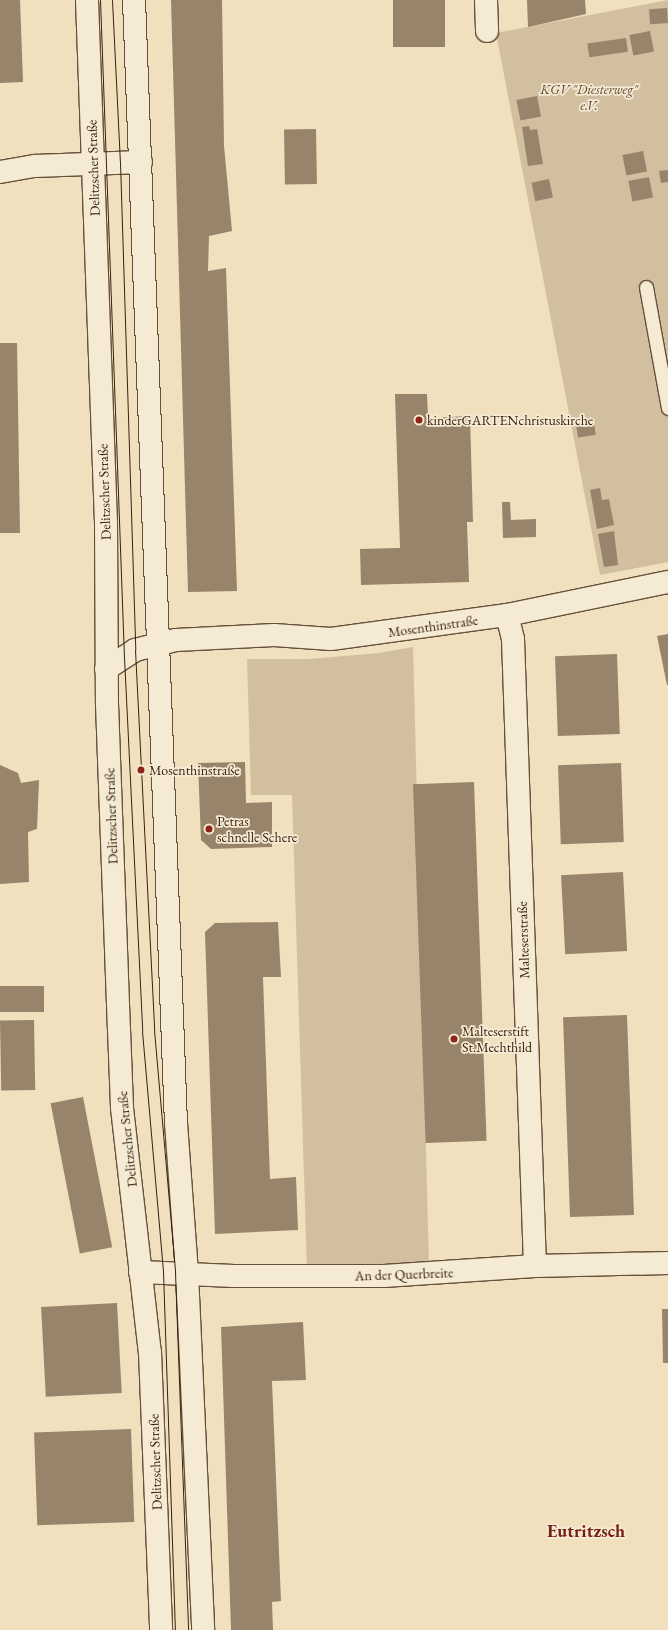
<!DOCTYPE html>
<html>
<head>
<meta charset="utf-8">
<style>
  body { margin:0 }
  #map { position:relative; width:668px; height:1630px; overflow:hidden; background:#f0e0bd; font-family:"EB Garamond",serif }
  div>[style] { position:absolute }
  .green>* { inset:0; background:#d1bfa0 }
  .building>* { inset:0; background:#98846a; transform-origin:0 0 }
  .roads { filter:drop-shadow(1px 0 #67503b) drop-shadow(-1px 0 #67503b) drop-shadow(0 1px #67503b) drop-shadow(0 -1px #67503b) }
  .service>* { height:13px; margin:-6.5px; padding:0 6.5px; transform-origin:6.5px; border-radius:6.5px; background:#f5ebd4 }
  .minor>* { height:22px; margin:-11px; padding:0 11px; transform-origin:11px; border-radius:11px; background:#f5ebd4 }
  .secondary>* { height:22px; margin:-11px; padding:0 11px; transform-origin:11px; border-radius:11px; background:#f5ebd4 }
  .tram>* { height:1px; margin:-0.5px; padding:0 0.5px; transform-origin:0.5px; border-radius:0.5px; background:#392010 }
  .dots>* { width:11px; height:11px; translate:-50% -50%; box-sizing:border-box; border:2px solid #f5ebd4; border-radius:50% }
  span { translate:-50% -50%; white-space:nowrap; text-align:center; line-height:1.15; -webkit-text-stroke:3.5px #f5ebd4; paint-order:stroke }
  .park-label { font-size:14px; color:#5f4834; font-style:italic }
  .street-label { font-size:14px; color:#392010 }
  .poi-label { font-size:14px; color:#392010 }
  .left { translate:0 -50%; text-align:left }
  .district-label { font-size:18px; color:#7a1f14; font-weight:700 }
</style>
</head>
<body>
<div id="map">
  <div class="green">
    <div style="clip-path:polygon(668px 0,668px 562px,600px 575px,496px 33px)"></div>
    <div style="clip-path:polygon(413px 647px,429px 1267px,307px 1271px,292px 795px,251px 795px,247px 659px,310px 659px,379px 653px)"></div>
  </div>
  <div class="building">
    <div style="clip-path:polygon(0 0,20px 0,23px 82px,0 83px)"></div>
    <div style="clip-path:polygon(171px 0,222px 0,224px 146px,232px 231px,209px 236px,208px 271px,226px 268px,237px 591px,188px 592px)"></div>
    <div style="left:393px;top:0;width:52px;height:47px"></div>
    <div style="clip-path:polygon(527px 0,585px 0,586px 14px,528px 27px)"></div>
    <div style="left:667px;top:8px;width:15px;height:18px;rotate:86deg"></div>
    <div style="left:650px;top:31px;width:21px;height:21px;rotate:79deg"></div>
    <div style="left:626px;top:38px;width:14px;height:39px;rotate:82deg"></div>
    <div style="left:537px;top:96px;width:21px;height:21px;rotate:79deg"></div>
    <div style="clip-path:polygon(529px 126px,530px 130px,537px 129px,543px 164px,528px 166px,522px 127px)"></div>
    <div style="left:316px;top:129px;width:55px;height:32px;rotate:89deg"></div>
    <div style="left:643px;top:151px;width:21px;height:21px;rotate:79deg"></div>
    <div style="clip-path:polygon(668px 170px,668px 182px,661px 183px,659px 171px)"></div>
    <div style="left:649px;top:177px;width:21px;height:21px;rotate:79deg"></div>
    <div style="left:549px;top:179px;width:19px;height:18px;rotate:78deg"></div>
    <div style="clip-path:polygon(0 343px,17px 343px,20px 533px,0 533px)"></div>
    <div style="clip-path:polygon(395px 394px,427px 394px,428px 418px,470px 416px,473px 522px,467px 522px,469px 582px,361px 585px,360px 549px,400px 548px)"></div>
    <div style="left:593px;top:417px;width:18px;height:18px;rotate:81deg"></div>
    <div style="clip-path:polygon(600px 488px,602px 500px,609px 499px,614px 525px,597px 529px,590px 490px)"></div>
    <div style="clip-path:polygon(502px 502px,510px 502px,511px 520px,536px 519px,536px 537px,503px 538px)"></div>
    <div style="clip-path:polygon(614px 531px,618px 565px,604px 567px,598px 534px)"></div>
    <div style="clip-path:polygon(668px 634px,668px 685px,667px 685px,657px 636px)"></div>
    <div style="left:617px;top:654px;width:80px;height:62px;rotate:88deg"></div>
    <div style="clip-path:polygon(245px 762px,246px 803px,272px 802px,272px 847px,211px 849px,201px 840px,198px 763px)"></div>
    <div style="left:621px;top:763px;width:79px;height:63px;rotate:88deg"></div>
    <div style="clip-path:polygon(0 765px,18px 773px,21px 783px,39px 780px,37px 829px,28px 832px,29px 882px,0 884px)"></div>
    <div style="left:474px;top:782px;width:359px;height:61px;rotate:88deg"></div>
    <div style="left:623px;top:872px;width:79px;height:62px;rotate:87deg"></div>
    <div style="clip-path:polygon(278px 922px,281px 977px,263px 977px,270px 1179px,296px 1177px,298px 1230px,215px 1234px,205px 932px,215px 923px)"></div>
    <div style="left:44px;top:986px;width:26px;height:44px;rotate:90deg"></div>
    <div style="left:627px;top:1015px;width:200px;height:64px;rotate:88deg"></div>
    <div style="left:34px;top:1020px;width:70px;height:34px;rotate:89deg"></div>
    <div style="left:83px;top:1097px;width:153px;height:33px;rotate:79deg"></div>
    <div style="left:117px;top:1303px;width:90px;height:76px;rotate:87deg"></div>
    <div style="clip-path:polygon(662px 1309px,668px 1309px,668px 1363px,663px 1363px)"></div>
    <div style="clip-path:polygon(303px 1322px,306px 1380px,272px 1381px,281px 1601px,272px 1602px,273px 1630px,231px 1630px,221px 1327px)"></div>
    <div style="left:131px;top:1429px;width:93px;height:97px;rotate:88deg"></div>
  </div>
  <div class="roads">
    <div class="service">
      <div style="left:646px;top:287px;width:123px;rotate:79.7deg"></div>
    </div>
    <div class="minor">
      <div style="left:486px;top:0;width:31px;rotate:88deg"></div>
      <div style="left:0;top:172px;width:36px;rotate:-10deg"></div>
      <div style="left:35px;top:166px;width:106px;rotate:-2.2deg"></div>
      <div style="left:507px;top:615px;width:25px;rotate:76deg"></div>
      <div style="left:513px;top:639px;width:627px;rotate:87.99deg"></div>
      <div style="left:106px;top:669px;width:35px;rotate:-33deg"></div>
      <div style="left:135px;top:650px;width:42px;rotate:-13.7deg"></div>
      <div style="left:176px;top:640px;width:98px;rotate:-2.9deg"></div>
      <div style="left:274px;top:635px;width:57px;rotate:4deg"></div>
      <div style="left:331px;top:639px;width:178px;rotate:-7.8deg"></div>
      <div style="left:507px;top:615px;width:164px;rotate:-11.6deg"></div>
      <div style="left:140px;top:1272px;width:94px;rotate:2.4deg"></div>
      <div style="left:234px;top:1276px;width:150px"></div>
      <div style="left:384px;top:1276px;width:151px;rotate:-3.8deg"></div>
      <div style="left:535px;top:1266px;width:133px;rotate:-1.3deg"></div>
    </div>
    <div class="secondary">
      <div style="left:87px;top:0;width:522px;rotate:87.92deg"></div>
      <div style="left:106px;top:522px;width:182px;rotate:89.7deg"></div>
      <div style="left:107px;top:704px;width:325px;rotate:87.9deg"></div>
      <div style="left:119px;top:1029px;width:79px;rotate:87.8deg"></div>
      <div style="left:122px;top:1108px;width:246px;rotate:83.5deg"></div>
      <div style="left:150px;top:1352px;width:278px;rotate:87.7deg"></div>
      <div style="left:134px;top:0;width:1124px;rotate:87.86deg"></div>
      <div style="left:176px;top:1123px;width:150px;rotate:85.8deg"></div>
      <div style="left:187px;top:1273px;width:357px;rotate:87.4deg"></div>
    </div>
  </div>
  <div class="tram">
    <div style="left:100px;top:0;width:657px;rotate:87.91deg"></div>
    <div style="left:124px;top:657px;width:374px;rotate:87.2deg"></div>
    <div style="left:142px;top:1031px;width:241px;rotate:85deg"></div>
    <div style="left:163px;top:1271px;width:359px;rotate:88.1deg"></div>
    <div style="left:112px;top:0;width:162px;rotate:87.2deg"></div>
    <div style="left:120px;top:162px;width:488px;rotate:88.2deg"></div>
    <div style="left:135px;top:650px;width:380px;rotate:87.1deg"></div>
    <div style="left:154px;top:1030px;width:243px;rotate:85deg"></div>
    <div style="left:175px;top:1272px;width:358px;rotate:87.9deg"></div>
  </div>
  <div class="dots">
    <div style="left:419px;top:420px;background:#8f2418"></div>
    <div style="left:141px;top:770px;background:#8f2418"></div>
    <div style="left:209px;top:829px;background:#8f2418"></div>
    <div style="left:454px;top:1039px;background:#8f2418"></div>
  </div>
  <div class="park-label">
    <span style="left:589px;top:97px">KGV "Diesterweg"<br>e.V.</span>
  </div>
  <div class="street-label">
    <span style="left:93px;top:168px;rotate:-92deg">Delitzscher Straße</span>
    <span style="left:104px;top:492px;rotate:-92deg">Delitzscher Straße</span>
    <span style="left:433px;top:626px;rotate:-8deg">Mosenthinstraße</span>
    <span style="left:111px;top:816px;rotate:-92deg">Delitzscher Straße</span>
    <span style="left:523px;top:940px;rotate:-92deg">Malteserstraße</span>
    <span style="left:127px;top:1139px;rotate:-96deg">Delitzscher Straße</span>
    <span style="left:404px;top:1274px;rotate:-2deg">An der Querbreite</span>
    <span style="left:155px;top:1462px;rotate:-92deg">Delitzscher Straße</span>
  </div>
  <div class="poi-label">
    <span class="left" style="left:427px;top:420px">kinderGARTENchristuskirche</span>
    <span class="left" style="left:149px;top:770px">Mosenthinstraße</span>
    <span class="left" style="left:217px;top:829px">Petras<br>schnelle Schere</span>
    <span class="left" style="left:462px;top:1039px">Malteserstift<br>St.Mechthild</span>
  </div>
  <div class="district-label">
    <span style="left:586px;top:1531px">Eutritzsch</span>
  </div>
</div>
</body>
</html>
